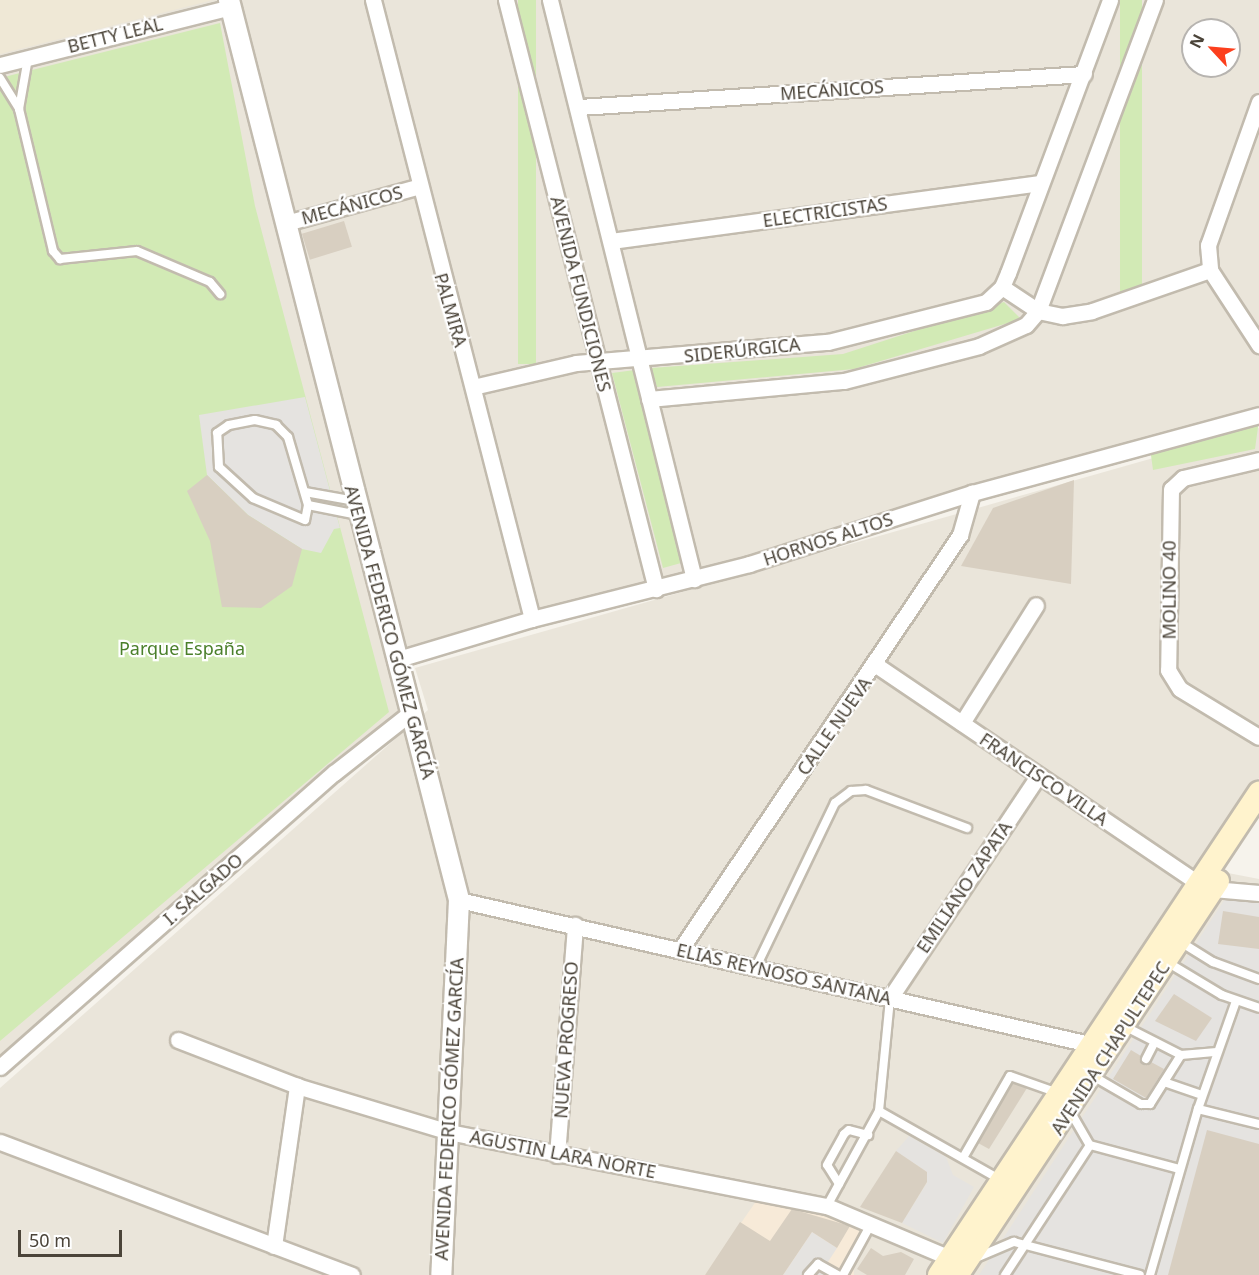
<!DOCTYPE html>
<html>
<head>
<meta charset="utf-8">
<style>
  body { margin:0 }
  #map { position:relative; width:1259px; height:1275px; overflow:hidden; background:#f6f3ec; font-family:"Noto Sans",sans-serif }
  div>[style] { position:absolute }
  .residential>* { inset:0; background:#eae5da }
  .commercial>* { inset:0; background:#f7ead8 }
  .education>* { inset:0; background:#efe8d6 }
  .green>* { inset:0; background:#d2eab5; transform-origin:0 0 }
  .parking>* { inset:0; background:#e5e3e0 }
  .building>* { inset:0; background:#d8cfc1; transform-origin:0 0 }
  .roads { filter:drop-shadow(2px 0 #c2bbae) drop-shadow(-2px 0 #c2bbae) drop-shadow(0 2px #c2bbae) drop-shadow(0 -2px #c2bbae) }
  .service>* { height:8px; margin:-4px; padding:0 4px; transform-origin:4px; border-radius:4px; background:#fff }
  .minor>* { height:15px; margin:-7.5px; padding:0 7.5px; transform-origin:7.5px; border-radius:7.5px; background:#fff }
  .tertiary>* { height:20px; margin:-10px; padding:0 10px; transform-origin:10px; border-radius:10px; background:#fff }
  .secondary>* { height:22px; margin:-11px; padding:0 11px; transform-origin:11px; border-radius:11px; background:#fff3cd }
  span { translate:-50% -50%; white-space:nowrap; text-align:center; line-height:1.15; -webkit-text-stroke:4.5px #fff; paint-order:stroke }
  .street-label { font-size:18px; color:#4b4439 }
  .park-label { font-size:18px; color:#4a7f2a }
  .north { position:absolute; left:1181px; top:18px; width:60px; height:60px; box-sizing:border-box; background:#fff; border:2px solid #b7b4b0; border-radius:50%; rotate:296deg; font-size:16px; font-weight:700; line-height:24px; text-align:center; color:#4b4439 }
  .north::after { content:''; display:block; margin:auto; width:21px; height:27px; background:#fc3f1d; clip-path:polygon(50% 0,100% 100%,50% 72%,0 100%) }
  .scale { position:absolute; left:18px; top:1230px; width:104px; height:27px; box-sizing:border-box; border:3px solid #4b4439; border-top:0; padding-left:8px; font-size:18px; line-height:21px; white-space:nowrap; color:#4b4439; -webkit-text-stroke:4px #fff; paint-order:stroke }
</style>
</head>
<body>
<div id="map">
  <div class="residential">
    <div style="clip-path:polygon(evenodd,0 0,1259px 0,1259px 412px,1188px 427px,395px 660px,409px 714px,0 1068px,0 0,1193px 30px,1229px 30px,1229px 66px,1193px 66px,1193px 30px)"></div>
    <div style="clip-path:polygon(1259px 428px,1259px 778px,1197px 867px,1259px 879px,1259px 1275px,0 1275px,0 1088px,428px 710px,415px 668px)"></div>
  </div>
  <div class="commercial">
    <div style="clip-path:polygon(759px 1197px,823px 1210px,871px 1232px,853px 1258px,854px 1275px,705px 1275px)"></div>
  </div>
  <div class="education">
    <div style="clip-path:polygon(0 0,213px 0,0 54px)"></div>
  </div>
  <div class="green">
    <div style="left:518px;top:0;width:18px;height:364px"></div>
    <div style="left:1120px;top:0;width:22px;height:302px"></div>
    <div style="clip-path:polygon(220px 23px,255px 206px,389px 712px,0 1041px,0 78px)"></div>
    <div style="clip-path:polygon(1004px 302px,1021px 319px,854px 369px,657px 387px,651px 368px,843px 354px)"></div>
    <div style="clip-path:polygon(635px 370px,681px 563px,663px 568px,612px 373px)"></div>
    <div style="clip-path:polygon(1259px 420px,1255px 449px,1153px 470px,1150px 448px,1226px 434px)"></div>
  </div>
  <div class="parking">
    <div style="clip-path:polygon(305px 397px,340px 528px,334px 529px,321px 553px,302px 549px,248px 515px,207px 475px,199px 415px)"></div>
    <div style="clip-path:polygon(1225px 899px,1259px 903px,1259px 1144px,1168px 1275px,979px 1275px)"></div>
    <div style="clip-path:polygon(909px 1136px,946px 1157px,953px 1175px,974px 1187px,943px 1243px,902px 1223px,927px 1183px,927px 1172px,896px 1151px)"></div>
    <div style="clip-path:polygon(812px 1232px,837px 1248px,822px 1271px,828px 1275px,783px 1275px)"></div>
  </div>
  <div class="building">
    <div style="left:344px;top:221px;width:27px;height:44px;rotate:73deg"></div>
    <div style="clip-path:polygon(207px 475px,248px 515px,302px 549px,292px 586px,261px 608px,222px 607px,210px 541px,187px 491px)"></div>
    <div style="clip-path:polygon(1074px 480px,1071px 584px,961px 566px,993px 508px)"></div>
    <div style="clip-path:polygon(1223px 911px,1259px 917px,1259px 949px,1218px 944px)"></div>
    <div style="clip-path:polygon(1174px 994px,1212px 1018px,1196px 1041px,1155px 1021px)"></div>
    <div style="clip-path:polygon(1131px 1050px,1141px 1056px,1143px 1064px,1151px 1062px,1164px 1069px,1146px 1098px,1113px 1079px)"></div>
    <div style="clip-path:polygon(1013px 1083px,1027px 1088px,989px 1149px,978px 1143px)"></div>
    <div style="clip-path:polygon(1207px 1130px,1259px 1144px,1259px 1275px,1168px 1275px)"></div>
    <div style="clip-path:polygon(896px 1151px,927px 1172px,927px 1182px,902px 1223px,860px 1207px)"></div>
    <div style="clip-path:polygon(792px 1209px,850px 1226px,837px 1248px,812px 1232px,783px 1275px,705px 1275px,740px 1222px,770px 1241px)"></div>
    <div style="clip-path:polygon(871px 1248px,883px 1256px,901px 1252px,914px 1259px,905px 1275px,867px 1275px,857px 1269px)"></div>
  </div>
  <div class="roads">
    <div class="service">
      <div style="left:0;top:78px;width:36px;rotate:58deg"></div>
      <div style="left:19px;top:109px;width:146px;rotate:76.5deg"></div>
      <div style="left:53px;top:251px;width:11px;rotate:49deg"></div>
      <div style="left:60px;top:259px;width:77px;rotate:-5.9deg"></div>
      <div style="left:137px;top:251px;width:79px;rotate:23deg"></div>
      <div style="left:210px;top:282px;width:16px;rotate:50deg"></div>
      <div style="left:19px;top:109px;width:52px;rotate:-80deg"></div>
      <div style="left:255px;top:420px;width:22px;rotate:13deg"></div>
      <div style="left:276px;top:425px;width:17px;rotate:45deg"></div>
      <div style="left:288px;top:437px;width:71px;rotate:73.6deg"></div>
      <div style="left:308px;top:505px;width:15px;rotate:101deg"></div>
      <div style="left:305px;top:520px;width:56px;rotate:-157.1deg"></div>
      <div style="left:253px;top:498px;width:46px;rotate:-137.6deg"></div>
      <div style="left:219px;top:467px;width:34px;rotate:-93deg"></div>
      <div style="left:217px;top:433px;width:14px;rotate:-34deg"></div>
      <div style="left:229px;top:425px;width:26px;rotate:-11deg"></div>
      <div style="left:305px;top:492px;width:51px;rotate:10.2deg"></div>
      <div style="left:308px;top:505px;width:51px;rotate:11.3deg"></div>
      <div style="left:1179px;top:941px;width:40px;rotate:32deg"></div>
      <div style="left:1213px;top:962px;width:49px;rotate:20.3deg"></div>
      <div style="left:1167px;top:962px;width:64px;rotate:31deg"></div>
      <div style="left:1222px;top:995px;width:39px;rotate:19deg"></div>
      <div style="left:756px;top:967px;width:182px;rotate:-64.3deg"></div>
      <div style="left:835px;top:803px;width:20px;rotate:-37deg"></div>
      <div style="left:851px;top:791px;width:15px;rotate:-4deg"></div>
      <div style="left:866px;top:790px;width:108px;rotate:20.6deg"></div>
      <div style="left:1181px;top:1055px;width:36px;rotate:-5deg"></div>
      <div style="left:1146px;top:1059px;width:18px;rotate:-63deg"></div>
      <div style="left:1091px;top:1075px;width:58px;rotate:30.1deg"></div>
      <div style="left:1141px;top:1104px;width:9px"></div>
      <div style="left:1150px;top:1104px;width:58px;rotate:-57.7deg"></div>
      <div style="left:1181px;top:1055px;width:64px;rotate:-153deg"></div>
      <div style="left:1164px;top:1082px;width:40px;rotate:18.9deg"></div>
      <div style="left:1198px;top:1109px;width:63px;rotate:13.8deg"></div>
      <div style="left:879px;top:1111px;width:114px;rotate:-84.4deg"></div>
      <div style="left:1070px;top:1111px;width:39px;rotate:60deg"></div>
      <div style="left:1090px;top:1145px;width:92px;rotate:15.1deg"></div>
      <div style="left:964px;top:1156px;width:92px;rotate:-60.1deg"></div>
      <div style="left:1010px;top:1076px;width:51px;rotate:19.5deg"></div>
      <div style="left:839px;top:1184px;width:22px;rotate:-122deg"></div>
      <div style="left:827px;top:1165px;width:35px;rotate:-61deg"></div>
      <div style="left:844px;top:1134px;width:6px;rotate:-39deg"></div>
      <div style="left:849px;top:1130px;width:20px;rotate:15deg"></div>
      <div style="left:827px;top:1206px;width:108px;rotate:-61.3deg"></div>
      <div style="left:879px;top:1111px;width:138px;rotate:29.5deg"></div>
      <div style="left:978px;top:1257px;width:39px;rotate:-23deg"></div>
      <div style="left:1014px;top:1242px;width:130px;rotate:14.7deg"></div>
      <div style="left:808px;top:1275px;width:15px;rotate:-48deg"></div>
      <div style="left:818px;top:1264px;width:23px;rotate:29deg"></div>
      <div style="left:843px;top:1275px;width:58px;rotate:-61.2deg"></div>
      <div style="left:1005px;top:1275px;width:155px;rotate:-56.8deg"></div>
      <div style="left:1150px;top:1275px;width:173px;rotate:-73.9deg"></div>
      <div style="left:1198px;top:1109px;width:114px;rotate:-70.6deg"></div>
    </div>
    <div class="minor">
      <div style="left:373px;top:0;width:639px;rotate:75.59deg"></div>
      <div style="left:506px;top:0;width:608px;rotate:75.71deg"></div>
      <div style="left:550px;top:0;width:597px;rotate:76.03deg"></div>
      <div style="left:0;top:65px;width:238px;rotate:-14.1deg"></div>
      <div style="left:1259px;top:102px;width:152px;rotate:109.6deg"></div>
      <div style="left:1208px;top:245px;width:25px;rotate:85deg"></div>
      <div style="left:1210px;top:270px;width:90px;rotate:56.8deg"></div>
      <div style="left:579px;top:107px;width:506px;rotate:-3.74deg"></div>
      <div style="left:286px;top:223px;width:136px;rotate:-15.4deg"></div>
      <div style="left:611px;top:241px;width:433px;rotate:-7.7deg"></div>
      <div style="left:1002px;top:287px;width:43px;rotate:33.7deg"></div>
      <div style="left:1038px;top:311px;width:25px;rotate:12deg"></div>
      <div style="left:1062px;top:316px;width:30px;rotate:-9deg"></div>
      <div style="left:1092px;top:311px;width:125px;rotate:-19.2deg"></div>
      <div style="left:473px;top:387px;width:106px;rotate:-13.1deg"></div>
      <div style="left:576px;top:363px;width:253px;rotate:-4.8deg"></div>
      <div style="left:828px;top:342px;width:163px;rotate:-14.2deg"></div>
      <div style="left:986px;top:302px;width:22px;rotate:-43deg"></div>
      <div style="left:1002px;top:287px;width:15px;rotate:-67deg"></div>
      <div style="left:1008px;top:273px;width:291px;rotate:-69.5deg"></div>
      <div style="left:649px;top:399px;width:196px;rotate:-5.3deg"></div>
      <div style="left:844px;top:381px;width:139px;rotate:-14.5deg"></div>
      <div style="left:979px;top:346px;width:51px;rotate:-24.1deg"></div>
      <div style="left:1026px;top:325px;width:18px;rotate:-49deg"></div>
      <div style="left:1038px;top:311px;width:332px;rotate:-69.4deg"></div>
      <div style="left:1259px;top:460px;width:78px;rotate:166.7deg"></div>
      <div style="left:1183px;top:478px;width:16px;rotate:137deg"></div>
      <div style="left:1171px;top:489px;width:181px;rotate:90.9deg"></div>
      <div style="left:1168px;top:670px;width:22px;rotate:58deg"></div>
      <div style="left:1180px;top:689px;width:92px;rotate:31.3deg"></div>
      <div style="left:395px;top:660px;width:143px;rotate:-16.7deg"></div>
      <div style="left:532px;top:619px;width:224px;rotate:-14.2deg"></div>
      <div style="left:749px;top:564px;width:234px;rotate:-17.7deg"></div>
      <div style="left:972px;top:493px;width:297px;rotate:-15.2deg"></div>
      <div style="left:876px;top:665px;width:389px;rotate:34.1deg"></div>
      <div style="left:1198px;top:883px;width:16px;rotate:22deg"></div>
      <div style="left:1213px;top:889px;width:46px;rotate:5deg"></div>
      <div style="left:962px;top:723px;width:139px;rotate:-57.9deg"></div>
      <div style="left:459px;top:900px;width:655px;rotate:12.87deg"></div>
      <div style="left:680px;top:950px;width:501px;rotate:-55.99deg"></div>
      <div style="left:960px;top:535px;width:44px;rotate:-74.1deg"></div>
      <div style="left:890px;top:998px;width:267px;rotate:-56.3deg"></div>
      <div style="left:178px;top:1040px;width:128px;rotate:21.1deg"></div>
      <div style="left:297px;top:1086px;width:159px;rotate:16.8deg"></div>
      <div style="left:449px;top:1132px;width:385px;rotate:11.1deg"></div>
      <div style="left:827px;top:1206px;width:134px;rotate:22.9deg"></div>
      <div style="left:0;top:1067px;width:445px;rotate:-41.4deg"></div>
      <div style="left:334px;top:773px;width:95px;rotate:-38.2deg"></div>
      <div style="left:0;top:1142px;width:376px;rotate:20.7deg"></div>
      <div style="left:557px;top:1155px;width:231px;rotate:-85.5deg"></div>
      <div style="left:274px;top:1246px;width:162px;rotate:-81.8deg"></div>
    </div>
    <div class="tertiary">
      <div style="left:229px;top:0;width:929px;rotate:75.66deg"></div>
      <div style="left:459px;top:900px;width:375px;rotate:92.7deg"></div>
    </div>
    <div class="secondary">
      <div style="left:958px;top:1274px;width:471px;rotate:-56.5deg"></div>
      <div style="left:939px;top:1275px;width:579px;rotate:-56.42deg"></div>
    </div>
  </div>
  <div class="street-label">
    <span style="left:115px;top:35px;rotate:-14deg">BETTY LEAL</span>
    <span style="left:832px;top:90px;rotate:-4deg">MECÁNICOS</span>
    <span style="left:352px;top:205px;rotate:-15deg">MECÁNICOS</span>
    <span style="left:825px;top:212px;rotate:-8deg">ELECTRICISTAS</span>
    <span style="left:581px;top:294px;rotate:76deg">AVENIDA FUNDICIONES</span>
    <span style="left:451px;top:310px;rotate:74deg">PALMIRA</span>
    <span style="left:742px;top:350px;rotate:-6deg">SIDERÚRGICA</span>
    <span style="left:828px;top:539px;rotate:-18deg">HORNOS ALTOS</span>
    <span style="left:1169px;top:590px;rotate:-90deg">MOLINO 40</span>
    <span style="left:390px;top:632px;rotate:75deg">AVENIDA FEDERICO GÓMEZ GARCÍA</span>
    <span style="left:834px;top:726px;rotate:-55deg">CALLE NUEVA</span>
    <span style="left:1044px;top:779px;rotate:34deg">FRANCISCO VILLA</span>
    <span style="left:964px;top:887px;rotate:-56deg">EMILIANO ZAPATA</span>
    <span style="left:203px;top:889px;rotate:-41deg">I. SALGADO</span>
    <span style="left:784px;top:974px;rotate:13deg">ELIAS REYNOSO SANTANA</span>
    <span style="left:566px;top:1040px;rotate:-86deg">NUEVA PROGRESO</span>
    <span style="left:1110px;top:1048px;rotate:-57deg">AVENIDA CHAPULTEPEC</span>
    <span style="left:449px;top:1109px;rotate:-87deg">AVENIDA FEDERICO GÓMEZ GARCÍA</span>
    <span style="left:563px;top:1154px;rotate:11deg">AGUSTIN LARA NORTE</span>
  </div>
  <div class="park-label">
    <span style="left:182px;top:648px">Parque España</span>
  </div>
  <div class="north">N</div>
  <div class="scale">50 m</div>
</div>
</body>
</html>
